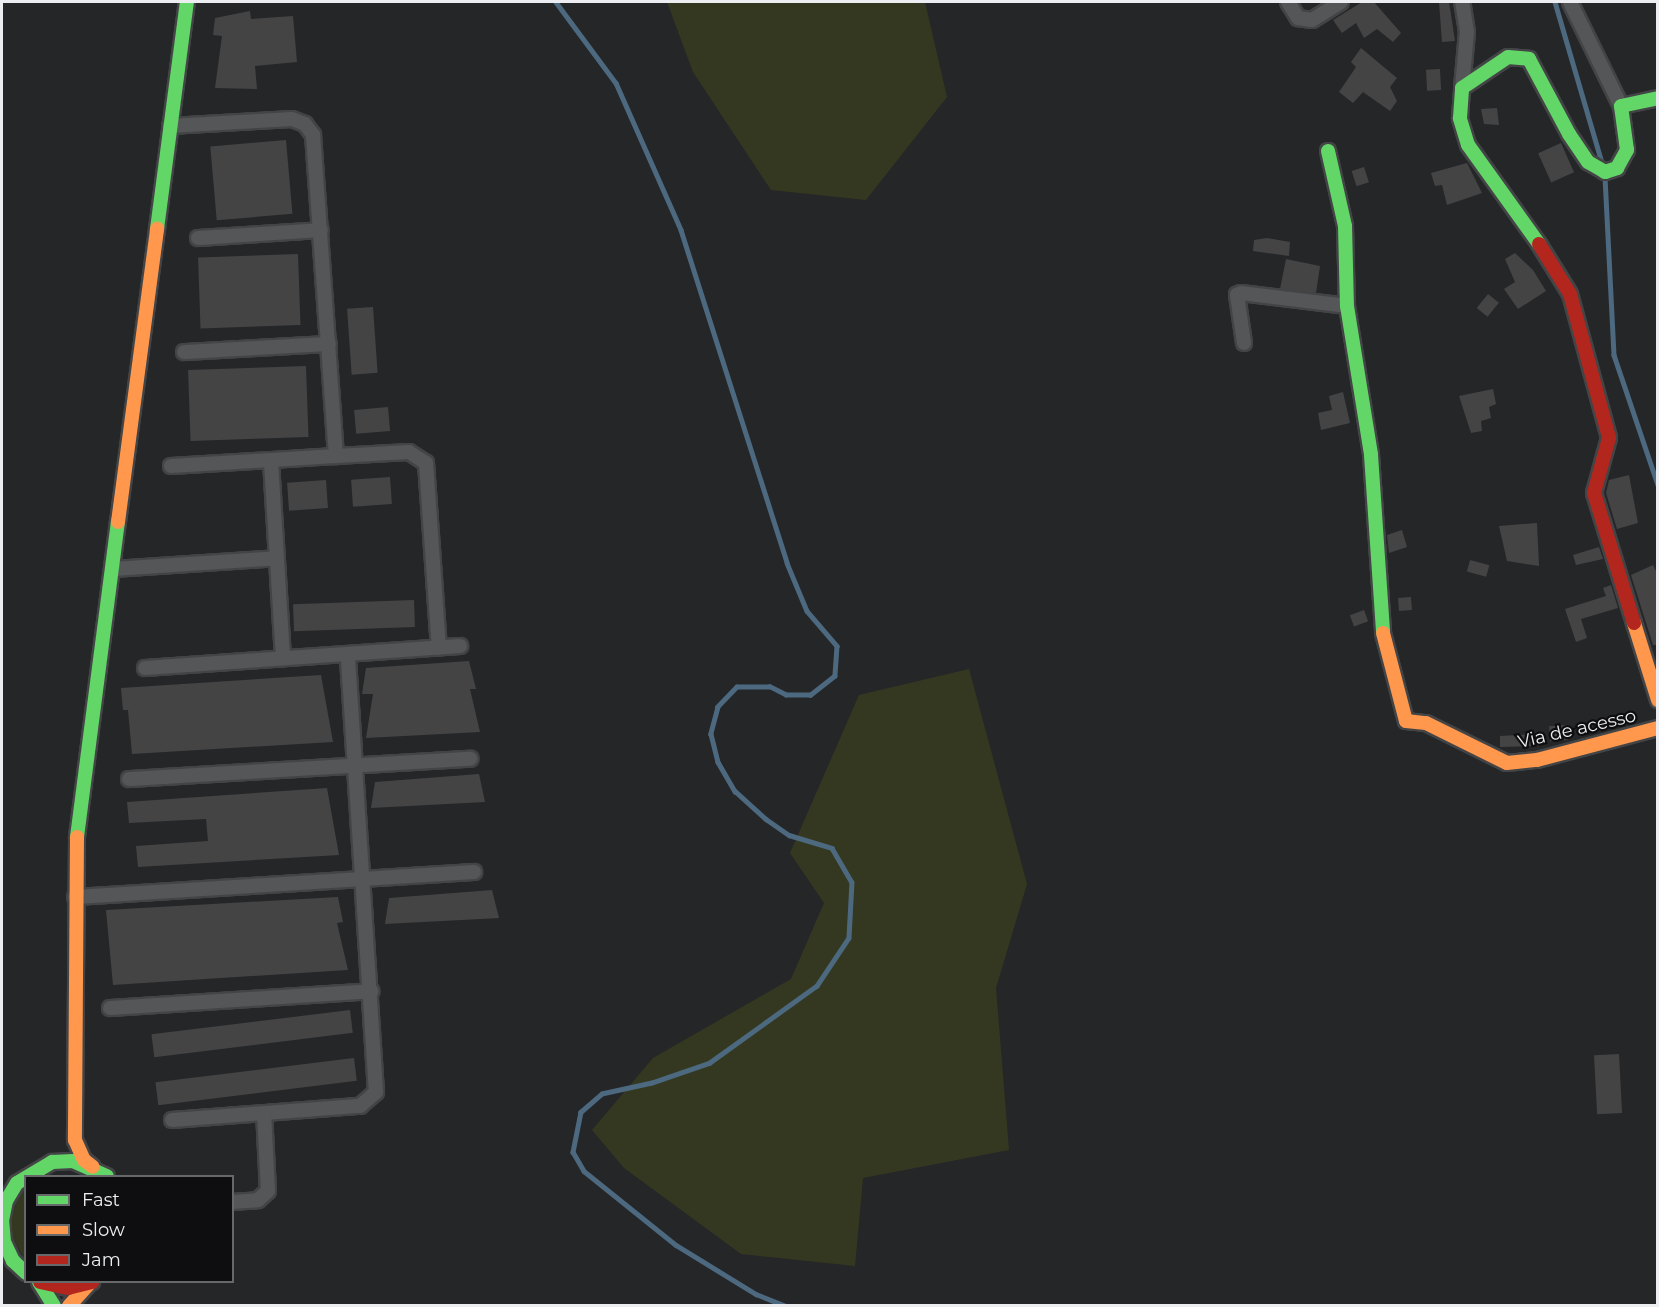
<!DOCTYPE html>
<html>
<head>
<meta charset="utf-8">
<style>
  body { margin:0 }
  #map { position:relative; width:1659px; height:1307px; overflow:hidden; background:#252628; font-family:Montserrat,sans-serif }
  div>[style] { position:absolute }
  .green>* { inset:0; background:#353820 }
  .stream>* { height:4.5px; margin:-2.25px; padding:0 2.25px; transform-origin:2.25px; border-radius:2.25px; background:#4c6980 }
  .building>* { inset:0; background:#444445; transform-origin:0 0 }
  .roads { filter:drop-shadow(2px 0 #434446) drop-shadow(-2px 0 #434446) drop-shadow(0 2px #434446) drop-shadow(0 -2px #434446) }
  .street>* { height:14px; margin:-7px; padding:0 7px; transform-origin:7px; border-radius:7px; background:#555658 }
  .fast>* { height:14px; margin:-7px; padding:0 7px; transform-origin:7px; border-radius:7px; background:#63d668 }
  .slow>* { height:14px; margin:-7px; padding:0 7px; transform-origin:7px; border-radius:7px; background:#ff974d }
  .jam>* { height:14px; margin:-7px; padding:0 7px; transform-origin:7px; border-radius:7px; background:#b3261e }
  span { translate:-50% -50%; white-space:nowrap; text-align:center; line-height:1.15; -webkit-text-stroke:4.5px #0e0e10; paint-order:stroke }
  .street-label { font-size:18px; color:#edeef1 }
  .frame { position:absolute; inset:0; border:3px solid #edeef1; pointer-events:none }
  .legend { position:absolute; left:24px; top:1175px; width:210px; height:108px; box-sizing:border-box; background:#0e0e10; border:2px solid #67686a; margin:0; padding:8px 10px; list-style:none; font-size:18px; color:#edeef1 }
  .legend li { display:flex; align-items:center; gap:12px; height:30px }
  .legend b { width:30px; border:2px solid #67686a }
</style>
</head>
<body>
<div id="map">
  <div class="green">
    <div style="clip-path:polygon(667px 2px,925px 2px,947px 97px,866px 200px,771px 190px,693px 72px)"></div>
    <div style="clip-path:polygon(969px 669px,1027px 884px,996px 988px,1009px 1150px,863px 1178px,855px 1266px,741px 1254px,624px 1168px,592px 1130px,653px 1058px,791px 979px,824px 903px,790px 853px,859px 695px)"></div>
    <div style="clip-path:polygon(25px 1188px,25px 1260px,13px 1239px,11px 1222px,15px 1204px)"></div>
  </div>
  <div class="stream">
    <div style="left:556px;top:2px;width:101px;rotate:53.5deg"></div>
    <div style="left:616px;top:83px;width:161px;rotate:66.1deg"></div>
    <div style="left:681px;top:230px;width:349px;rotate:72.3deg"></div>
    <div style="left:787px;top:563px;width:52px;rotate:67.4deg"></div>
    <div style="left:807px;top:611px;width:46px;rotate:49.4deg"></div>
    <div style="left:837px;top:646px;width:30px;rotate:94deg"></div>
    <div style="left:835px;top:676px;width:31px;rotate:142deg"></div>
    <div style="left:811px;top:695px;width:25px;rotate:180deg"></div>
    <div style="left:786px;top:695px;width:18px;rotate:-153deg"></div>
    <div style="left:770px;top:687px;width:33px;rotate:180deg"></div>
    <div style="left:737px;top:687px;width:28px;rotate:134deg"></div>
    <div style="left:718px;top:707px;width:28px;rotate:105deg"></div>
    <div style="left:711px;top:734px;width:29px;rotate:76deg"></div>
    <div style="left:718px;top:762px;width:34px;rotate:60deg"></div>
    <div style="left:735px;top:791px;width:42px;rotate:42.1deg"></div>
    <div style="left:766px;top:819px;width:28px;rotate:35deg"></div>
    <div style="left:789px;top:835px;width:45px;rotate:16.8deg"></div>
    <div style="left:832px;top:848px;width:39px;rotate:60deg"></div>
    <div style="left:852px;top:882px;width:56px;rotate:93.1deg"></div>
    <div style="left:849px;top:938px;width:58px;rotate:123.7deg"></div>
    <div style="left:817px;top:986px;width:132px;rotate:144.3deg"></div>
    <div style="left:710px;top:1063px;width:61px;rotate:161deg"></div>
    <div style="left:652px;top:1083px;width:51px;rotate:167.6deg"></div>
    <div style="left:602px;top:1094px;width:28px;rotate:139deg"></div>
    <div style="left:581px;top:1112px;width:41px;rotate:101.3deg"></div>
    <div style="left:573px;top:1152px;width:22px;rotate:60deg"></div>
    <div style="left:584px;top:1171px;width:118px;rotate:38.8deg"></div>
    <div style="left:676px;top:1245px;width:94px;rotate:31.5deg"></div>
    <div style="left:756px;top:1294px;width:32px;rotate:22deg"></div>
    <div style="left:1555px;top:2px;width:168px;rotate:73.7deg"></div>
    <div style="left:1605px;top:177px;width:178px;rotate:87.1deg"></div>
    <div style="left:1614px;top:355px;width:137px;rotate:71.3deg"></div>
  </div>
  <div class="building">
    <div style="clip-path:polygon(1362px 2px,1374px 2px,1401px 33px,1393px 42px,1377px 29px,1364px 38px,1356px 23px,1342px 33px,1333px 20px)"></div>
    <div style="clip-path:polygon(1439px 2px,1449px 2px,1455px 41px,1442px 42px)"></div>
    <div style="clip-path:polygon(250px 11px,251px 19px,293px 16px,297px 62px,255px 66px,257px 89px,215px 88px,222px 36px,213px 35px,215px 18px)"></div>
    <div style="clip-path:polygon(1361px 48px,1397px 78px,1390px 87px,1397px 101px,1390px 111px,1363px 92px,1353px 103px,1339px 92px,1356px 67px,1351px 62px)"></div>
    <div style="left:1440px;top:69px;width:21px;height:14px;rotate:87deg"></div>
    <div style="clip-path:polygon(1497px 108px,1499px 125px,1484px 124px,1481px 109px)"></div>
    <div style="left:286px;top:140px;width:74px;height:76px;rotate:85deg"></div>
    <div style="left:1561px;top:143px;width:32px;height:25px;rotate:66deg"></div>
    <div style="clip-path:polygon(1467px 163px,1482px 193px,1447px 205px,1442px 185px,1435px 186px,1431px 173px)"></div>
    <div style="left:1364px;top:167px;width:16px;height:13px;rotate:72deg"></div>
    <div style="clip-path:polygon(1267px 238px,1290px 242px,1289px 256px,1253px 251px,1254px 240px)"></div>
    <div style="clip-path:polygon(1515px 253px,1533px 270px,1546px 291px,1518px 309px,1504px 289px,1515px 282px,1505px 259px)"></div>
    <div style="left:298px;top:254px;width:71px;height:100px;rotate:88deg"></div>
    <div style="clip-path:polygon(1286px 259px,1320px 266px,1316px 293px,1280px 289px)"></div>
    <div style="left:1488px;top:294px;width:14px;height:18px;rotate:39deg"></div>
    <div style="left:373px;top:307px;width:66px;height:26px;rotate:86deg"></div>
    <div style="left:306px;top:366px;width:71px;height:118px;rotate:88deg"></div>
    <div style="clip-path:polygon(1493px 389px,1496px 404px,1489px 407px,1491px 418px,1481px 421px,1482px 431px,1471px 433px,1459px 396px)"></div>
    <div style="clip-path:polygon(1343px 392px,1350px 423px,1321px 430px,1318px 413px,1332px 410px,1329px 396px)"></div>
    <div style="left:388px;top:407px;width:24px;height:34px;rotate:85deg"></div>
    <div style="clip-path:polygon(1629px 475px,1638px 523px,1617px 529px,1606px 493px,1609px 480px)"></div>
    <div style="left:390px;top:477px;width:27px;height:39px;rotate:86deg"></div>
    <div style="left:326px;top:480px;width:28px;height:39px;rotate:86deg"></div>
    <div style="clip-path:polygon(1537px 523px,1539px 566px,1507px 561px,1499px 526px)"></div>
    <div style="clip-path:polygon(1402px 530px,1407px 547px,1389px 553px,1387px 535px)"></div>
    <div style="clip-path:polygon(1599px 547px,1603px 559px,1576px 565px,1573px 555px)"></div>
    <div style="left:1470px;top:560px;width:20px;height:12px;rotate:15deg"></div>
    <div style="clip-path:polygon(1653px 565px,1658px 575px,1658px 645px,1653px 645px,1631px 575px)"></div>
    <div style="clip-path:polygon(1611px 585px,1618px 608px,1581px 619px,1587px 638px,1576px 642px,1565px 609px,1606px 596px,1603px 588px)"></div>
    <div style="left:1411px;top:597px;width:13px;height:13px;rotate:86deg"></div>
    <div style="left:414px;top:600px;width:27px;height:121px;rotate:88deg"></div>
    <div style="left:1364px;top:610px;width:12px;height:15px;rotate:70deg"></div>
    <div style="clip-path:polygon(469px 661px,476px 689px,470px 689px,480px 732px,366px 738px,373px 694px,362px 694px,366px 668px)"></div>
    <div style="clip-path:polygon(321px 675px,333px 742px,132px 754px,128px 710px,123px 710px,121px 688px)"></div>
    <div style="left:1567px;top:725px;width:15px;height:18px;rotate:86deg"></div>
    <div style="clip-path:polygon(1535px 734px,1538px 746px,1500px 747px,1500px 736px)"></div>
    <div style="clip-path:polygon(479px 774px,485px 802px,371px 808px,375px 782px)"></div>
    <div style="clip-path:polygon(327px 788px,339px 855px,138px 867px,136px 846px,208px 841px,206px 819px,129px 823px,127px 802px)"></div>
    <div style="clip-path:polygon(492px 890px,499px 918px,385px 924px,389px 898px)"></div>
    <div style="clip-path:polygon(338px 897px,343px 922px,337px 923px,348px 970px,113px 985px,106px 910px)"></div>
    <div style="left:350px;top:1010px;width:23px;height:200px;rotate:83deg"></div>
    <div style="left:1619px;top:1054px;width:59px;height:25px;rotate:87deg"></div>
    <div style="left:354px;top:1058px;width:23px;height:200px;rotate:83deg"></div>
  </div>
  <div class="roads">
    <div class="street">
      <div style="left:1288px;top:2px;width:19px;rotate:58deg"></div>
      <div style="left:1298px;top:18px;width:14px;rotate:8deg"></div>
      <div style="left:1312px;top:20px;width:34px;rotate:-32deg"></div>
      <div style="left:1570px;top:2px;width:116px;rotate:63.9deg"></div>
      <div style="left:1462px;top:88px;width:56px;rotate:-84.9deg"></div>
      <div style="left:1467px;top:32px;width:30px;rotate:-99deg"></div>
      <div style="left:170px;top:126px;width:122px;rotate:-3.3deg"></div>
      <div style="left:292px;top:119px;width:14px;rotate:21deg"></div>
      <div style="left:305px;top:124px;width:14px;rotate:54deg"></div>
      <div style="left:313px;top:135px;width:322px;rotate:85.9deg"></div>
      <div style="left:336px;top:456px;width:73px;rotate:-3.1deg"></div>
      <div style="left:409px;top:452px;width:20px;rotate:33deg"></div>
      <div style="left:426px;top:463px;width:185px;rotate:86deg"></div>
      <div style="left:198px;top:238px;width:123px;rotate:-3.7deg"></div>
      <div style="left:1244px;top:343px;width:49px;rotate:-98.3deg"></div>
      <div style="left:1237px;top:295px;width:4px;rotate:-27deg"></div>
      <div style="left:1241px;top:293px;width:107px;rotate:7deg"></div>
      <div style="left:184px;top:352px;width:145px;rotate:-3.2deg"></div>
      <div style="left:171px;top:466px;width:100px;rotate:-3.4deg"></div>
      <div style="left:113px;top:569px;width:164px;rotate:-3.8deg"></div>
      <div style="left:283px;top:658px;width:198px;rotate:-93.5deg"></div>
      <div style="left:271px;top:460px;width:65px;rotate:-3.5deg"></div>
      <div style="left:145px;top:668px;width:316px;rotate:-4deg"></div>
      <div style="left:129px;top:779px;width:342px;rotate:-3.4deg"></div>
      <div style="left:75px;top:897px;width:400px;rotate:-3.6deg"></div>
      <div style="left:110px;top:1008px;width:262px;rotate:-3.7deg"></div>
      <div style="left:172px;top:1120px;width:189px;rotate:-4.3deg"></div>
      <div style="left:360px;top:1106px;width:21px;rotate:-41deg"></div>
      <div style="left:376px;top:1092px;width:438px;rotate:-93.7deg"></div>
      <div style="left:232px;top:1202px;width:26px;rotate:-4deg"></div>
      <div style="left:258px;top:1200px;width:13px;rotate:-42deg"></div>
      <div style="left:268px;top:1191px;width:78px;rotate:-92.9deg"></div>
    </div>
    <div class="fast">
      <div style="left:1328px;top:151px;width:77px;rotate:77.2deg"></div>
      <div style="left:1345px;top:226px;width:80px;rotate:88.6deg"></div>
      <div style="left:1347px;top:306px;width:151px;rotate:80.8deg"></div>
      <div style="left:1371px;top:455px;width:178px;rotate:86.1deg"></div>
      <div style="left:157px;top:229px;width:229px;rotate:-82.5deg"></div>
      <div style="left:1539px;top:244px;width:122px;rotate:-125.6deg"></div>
      <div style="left:1468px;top:145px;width:28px;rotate:-107deg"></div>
      <div style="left:1460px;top:118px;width:30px;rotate:-86deg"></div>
      <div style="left:1462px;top:88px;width:55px;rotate:-34deg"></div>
      <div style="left:1508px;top:57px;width:21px;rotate:5deg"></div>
      <div style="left:1529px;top:59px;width:85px;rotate:61.9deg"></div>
      <div style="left:1569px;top:134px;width:34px;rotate:56deg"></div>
      <div style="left:1588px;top:162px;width:20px;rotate:30deg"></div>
      <div style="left:1605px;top:172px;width:13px;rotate:-18deg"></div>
      <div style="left:1617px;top:168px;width:21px;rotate:-61deg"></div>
      <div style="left:1627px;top:150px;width:44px;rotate:-97.8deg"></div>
      <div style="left:1621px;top:106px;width:38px;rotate:-12deg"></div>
      <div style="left:77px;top:837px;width:318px;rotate:-82.6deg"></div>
      <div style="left:26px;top:1273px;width:18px;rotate:-137deg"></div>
      <div style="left:13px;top:1261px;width:21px;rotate:-115deg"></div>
      <div style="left:4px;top:1242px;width:21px;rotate:-95deg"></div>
      <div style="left:2px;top:1221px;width:20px;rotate:-79deg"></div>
      <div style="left:6px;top:1201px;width:21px;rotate:-59deg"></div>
      <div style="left:17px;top:1183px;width:41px;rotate:-31deg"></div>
      <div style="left:52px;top:1162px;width:21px;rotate:-3deg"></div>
      <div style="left:73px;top:1161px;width:37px;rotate:24deg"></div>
      <div style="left:39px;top:1282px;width:28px;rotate:58deg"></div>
    </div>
    <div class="slow">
      <div style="left:118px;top:522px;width:296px;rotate:-82.4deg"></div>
      <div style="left:1634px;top:623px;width:81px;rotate:72.7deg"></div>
      <div style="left:1383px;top:633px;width:91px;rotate:75.4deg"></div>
      <div style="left:1406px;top:721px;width:20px;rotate:6deg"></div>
      <div style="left:1426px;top:723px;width:90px;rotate:26.3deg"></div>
      <div style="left:1507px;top:763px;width:30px;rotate:-6deg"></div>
      <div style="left:1537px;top:760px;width:125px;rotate:-14.8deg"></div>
      <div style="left:77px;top:837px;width:303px;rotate:90.4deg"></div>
      <div style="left:75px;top:1140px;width:22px;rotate:66deg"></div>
      <div style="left:84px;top:1160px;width:11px;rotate:38deg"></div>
      <div style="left:69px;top:1306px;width:30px;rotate:-48deg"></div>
    </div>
    <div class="jam">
      <div style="left:1539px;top:244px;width:59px;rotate:58.2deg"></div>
      <div style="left:1570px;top:294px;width:149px;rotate:74.8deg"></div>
      <div style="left:1609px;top:438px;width:57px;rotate:105.3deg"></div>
      <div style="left:1594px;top:493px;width:136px;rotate:72.9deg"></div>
      <div style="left:40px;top:1282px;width:29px;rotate:12deg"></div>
      <div style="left:68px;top:1288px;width:25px;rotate:-14deg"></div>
    </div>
  </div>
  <div class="street-label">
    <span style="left:1577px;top:729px;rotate:-13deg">Via de acesso</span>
  </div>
  <div class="frame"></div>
  <ul class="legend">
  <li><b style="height:8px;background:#63d668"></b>Fast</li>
  <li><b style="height:8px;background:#ff974d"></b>Slow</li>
  <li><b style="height:8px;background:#b3261e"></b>Jam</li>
  </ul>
</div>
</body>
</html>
